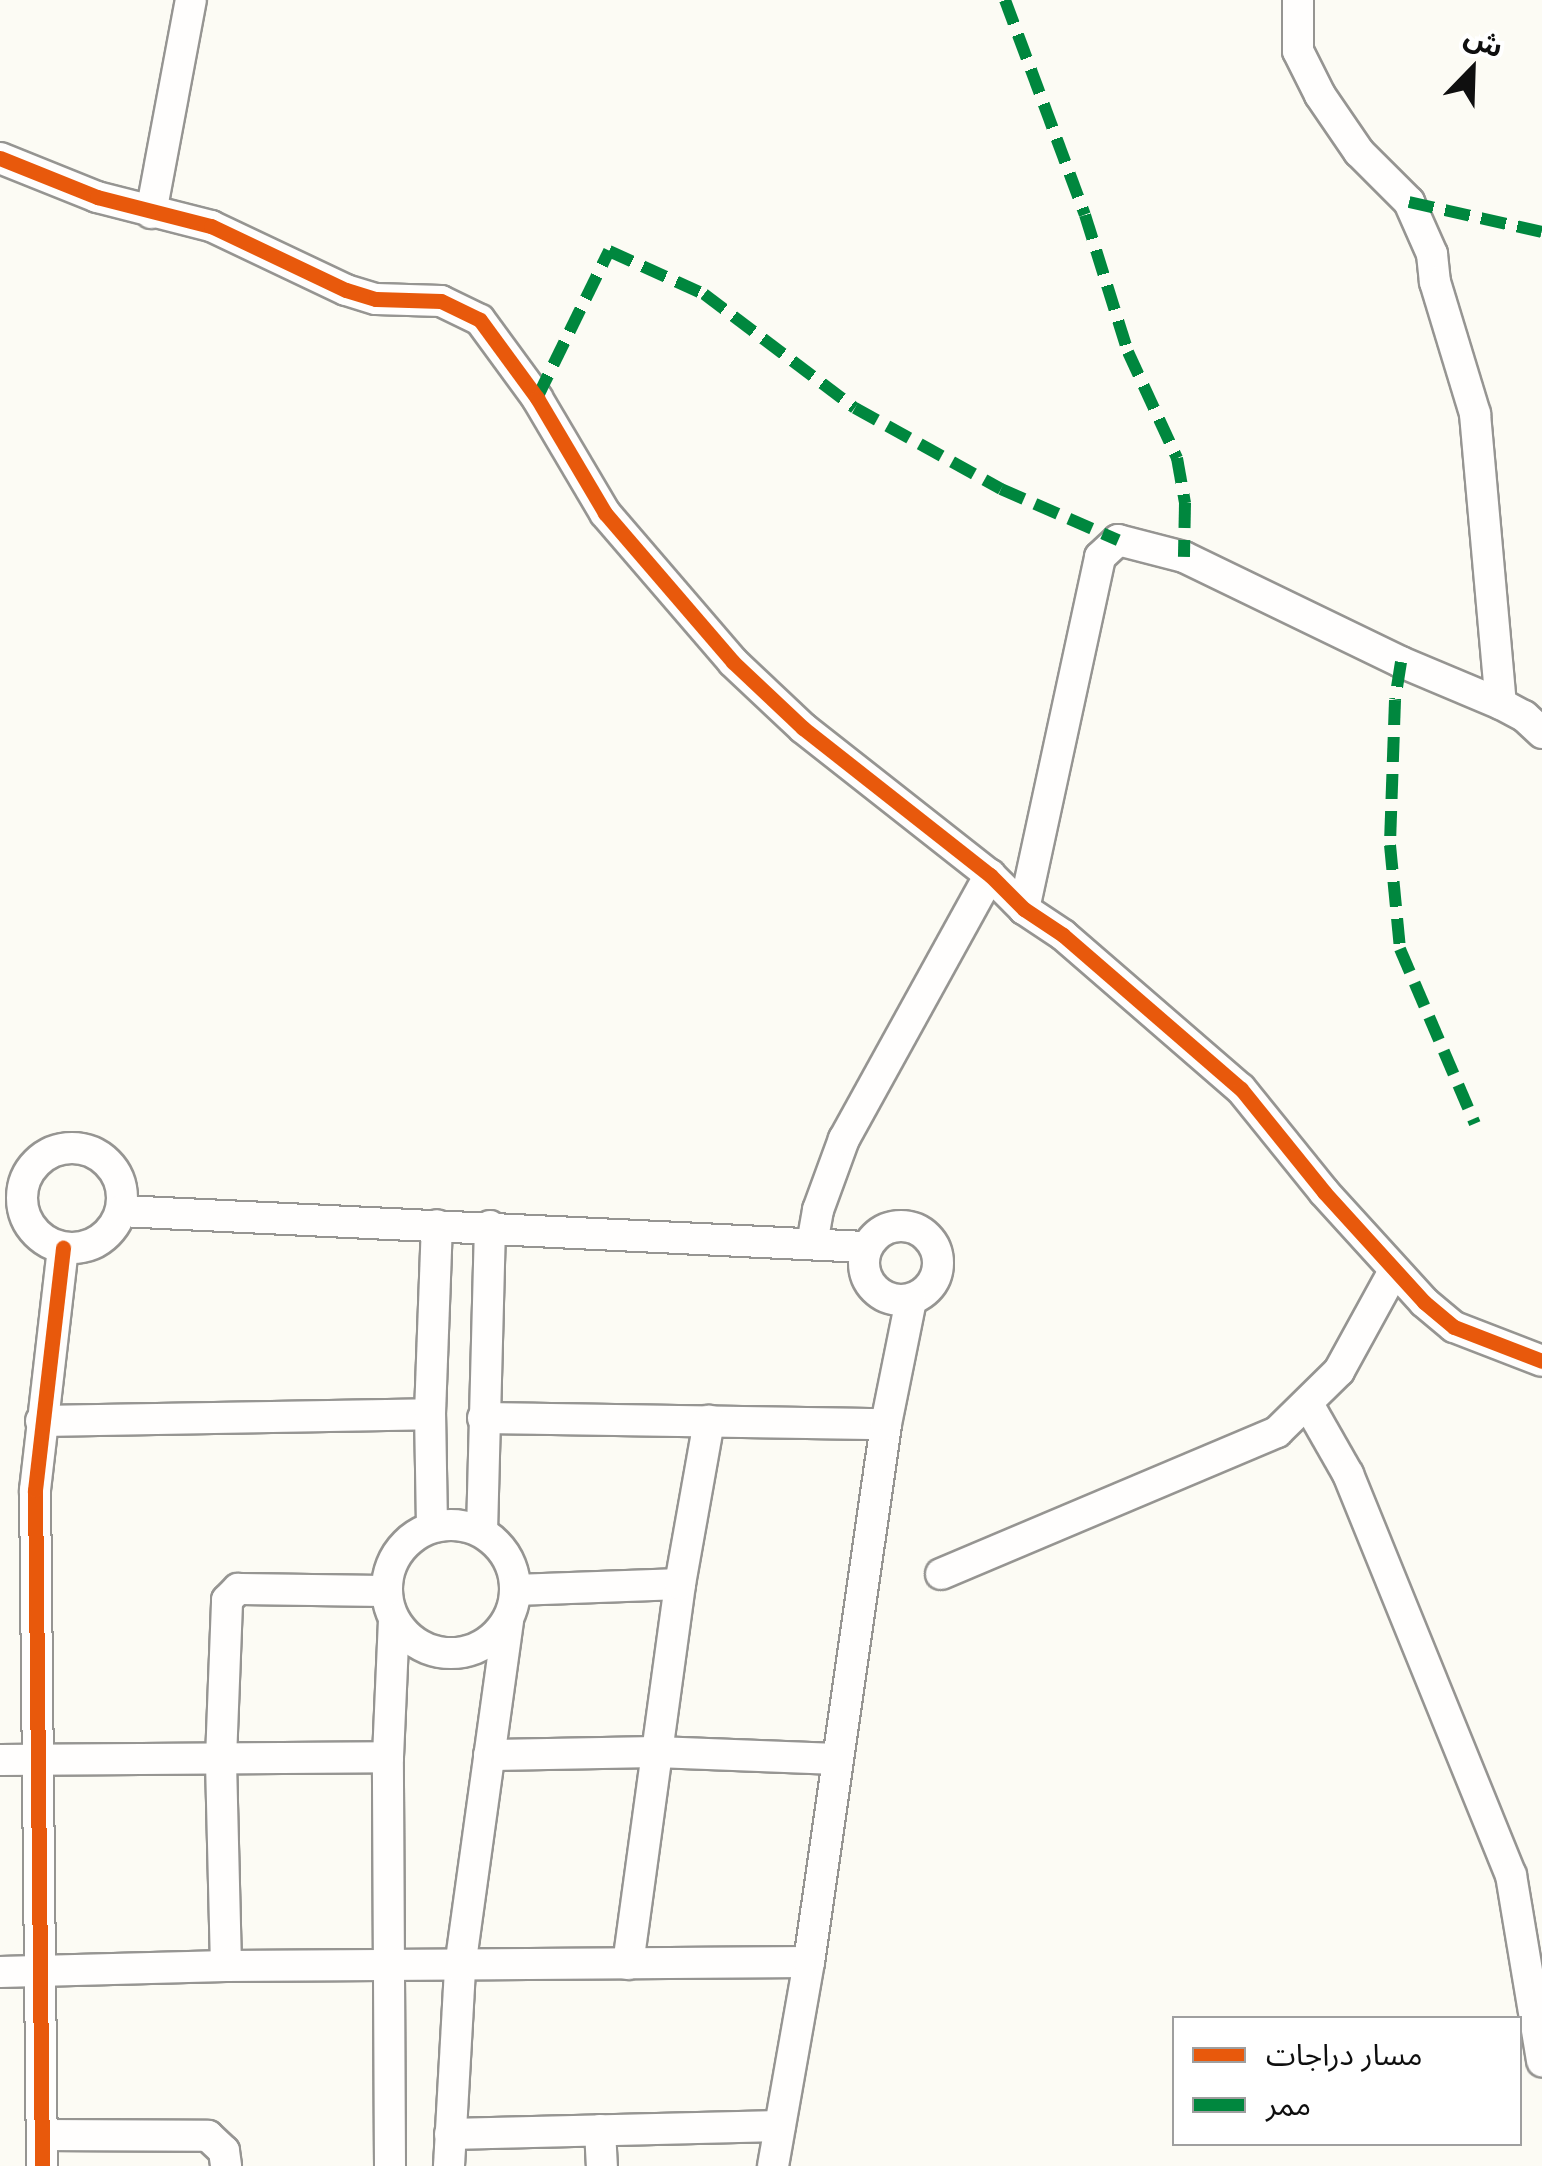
<!DOCTYPE html>
<html>
<head>
<meta charset="utf-8">
<style>
  body { margin:0 }
  #map { position:relative; width:1542px; height:2166px; overflow:hidden; background:#fcfbf4; font-family:"Roboto Serif","Noto Sans Arabic",serif }
  div>[style] { position:absolute }
  .roads { filter:drop-shadow(2px 0 #969592) drop-shadow(-2px 0 #969592) drop-shadow(0 2px #969592) drop-shadow(0 -2px #969592) }
  .minor>* { height:30px; margin:-15px; padding:0 15px; transform-origin:15px; border-radius:15px; background:#fffefd }
  .minor>.ring { margin:-15px; padding:0; box-sizing:content-box; background:none; border:30px solid #fffefd; border-radius:50% }
  .quiet>* { height:12px; margin-top:-6px; transform-origin:0; background:repeating-linear-gradient(90deg,#00873e 0 25px,transparent 0 37px) }
  .cycleway>* { height:15px; margin:-7.5px; padding:0 7.5px; transform-origin:7.5px; border-radius:7.5px; background:#e8590c }
  span { translate:-50% -50%; white-space:nowrap; text-align:center; line-height:1.15; -webkit-text-stroke:10px #fff; paint-order:stroke }
  .legend { position:absolute; left:1172px; top:2016px; width:350px; height:130px; box-sizing:border-box; background:#fff; border:2px solid #9f9f9f; margin:0; padding:12px 18px; list-style:none; font-size:30px; color:#0f0f0f }
  .legend li { display:flex; align-items:center; gap:20px; height:50px }
  .legend b { width:50px; border:2px solid #9f9f9f }
  .north { position:absolute; left:1422px; top:20px; width:100px; height:100px; -webkit-text-stroke:8px #fff; paint-order:stroke; rotate:23deg; font-size:28px; font-weight:700; line-height:40px; text-align:center; color:#0f0f0f }
  .north::after { content:''; display:block; margin:auto; width:35px; height:45px; background:#0f0f0f; clip-path:polygon(50% 0,100% 100%,50% 72%,0 100%) }
</style>
</head>
<body>
<div id="map">
  <div class="roads">
    <div class="minor">
      <div style="left:1298px;top:0;width:51px;rotate:90deg"></div>
      <div style="left:1298px;top:51px;width:49px;rotate:63.4deg"></div>
      <div style="left:1320px;top:95px;width:69px;rotate:55.6deg"></div>
      <div style="left:1359px;top:152px;width:71px;rotate:45deg"></div>
      <div style="left:1409px;top:202px;width:57px;rotate:66.1deg"></div>
      <div style="left:1432px;top:254px;width:28px;rotate:84deg"></div>
      <div style="left:1435px;top:282px;width:138px;rotate:73.1deg"></div>
      <div style="left:1475px;top:414px;width:291px;rotate:84.9deg"></div>
      <div style="left:0;top:158px;width:105px;rotate:21.9deg"></div>
      <div style="left:97px;top:197px;width:118px;rotate:14.3deg"></div>
      <div style="left:211px;top:226px;width:149px;rotate:25.4deg"></div>
      <div style="left:346px;top:290px;width:31px;rotate:17deg"></div>
      <div style="left:376px;top:299px;width:65px;rotate:1.8deg"></div>
      <div style="left:441px;top:301px;width:43px;rotate:26deg"></div>
      <div style="left:480px;top:320px;width:97px;rotate:53.8deg"></div>
      <div style="left:537px;top:398px;width:134px;rotate:59.4deg"></div>
      <div style="left:605px;top:513px;width:196px;rotate:49.3deg"></div>
      <div style="left:733px;top:662px;width:96px;rotate:43.3deg"></div>
      <div style="left:803px;top:728px;width:238px;rotate:38.2deg"></div>
      <div style="left:990px;top:875px;width:48px;rotate:45deg"></div>
      <div style="left:1024px;top:909px;width:47px;rotate:33.7deg"></div>
      <div style="left:1063px;top:935px;width:235px;rotate:40.9deg"></div>
      <div style="left:1241px;top:1089px;width:132px;rotate:51.1deg"></div>
      <div style="left:1324px;top:1192px;width:149px;rotate:47.7deg"></div>
      <div style="left:1424px;top:1302px;width:39px;rotate:40deg"></div>
      <div style="left:1454px;top:1327px;width:94px;rotate:21.1deg"></div>
      <div style="left:151px;top:213px;width:217px;rotate:-79.4deg"></div>
      <div style="left:1024px;top:909px;width:360px;rotate:-77.8deg"></div>
      <div style="left:1100px;top:557px;width:25px;rotate:-43deg"></div>
      <div style="left:1118px;top:540px;width:68px;rotate:14.4deg"></div>
      <div style="left:1184px;top:557px;width:241px;rotate:25.8deg"></div>
      <div style="left:1401px;top:662px;width:108px;rotate:22.8deg"></div>
      <div style="left:1501px;top:704px;width:26px;rotate:28deg"></div>
      <div style="left:1524px;top:716px;width:25px;rotate:43deg"></div>
      <div class="ring" style="left:22px;top:1148px;width:70px;height:70px"></div>
      <div style="left:121px;top:1211px;width:746px;rotate:2.77deg"></div>
      <div class="ring" style="left:864px;top:1226px;width:44px;height:44px"></div>
      <div style="left:812px;top:1244px;width:35px;rotate:-80deg"></div>
      <div style="left:818px;top:1210px;width:76px;rotate:-69.9deg"></div>
      <div style="left:844px;top:1139px;width:302px;rotate:-61.1deg"></div>
      <div style="left:1308px;top:1404px;width:81px;rotate:60.3deg"></div>
      <div style="left:1348px;top:1474px;width:433px;rotate:67.9deg"></div>
      <div style="left:1511px;top:1875px;width:189px;rotate:80.5deg"></div>
      <div style="left:483px;top:1418px;width:403px;rotate:0.9deg"></div>
      <div style="left:41px;top:1421px;width:389px;rotate:-1deg"></div>
      <div class="ring" style="left:387px;top:1525px;width:98px;height:98px"></div>
      <div style="left:432px;top:1526px;width:112px;rotate:-91deg"></div>
      <div style="left:430px;top:1414px;width:189px;rotate:-87.9deg"></div>
      <div style="left:482px;top:1532px;width:306px;rotate:-88.5deg"></div>
      <div style="left:941px;top:1574px;width:365px;rotate:-22.9deg"></div>
      <div style="left:1277px;top:1432px;width:87px;rotate:-44.5deg"></div>
      <div style="left:1339px;top:1371px;width:114px;rotate:-61.2deg"></div>
      <div style="left:516px;top:1590px;width:164px;rotate:-2.1deg"></div>
      <div style="left:489px;top:1755px;width:167px;rotate:-1deg"></div>
      <div style="left:656px;top:1752px;width:181px;rotate:2.2deg"></div>
      <div style="left:0;top:1760px;width:388px;rotate:-0.4deg"></div>
      <div style="left:628px;top:1964px;width:384px;rotate:-82.2deg"></div>
      <div style="left:680px;top:1584px;width:166px;rotate:-79.9deg"></div>
      <div style="left:226px;top:1966px;width:207px;rotate:-91.4deg"></div>
      <div style="left:221px;top:1759px;width:159px;rotate:-87.8deg"></div>
      <div style="left:227px;top:1600px;width:16px;rotate:-45deg"></div>
      <div style="left:238px;top:1589px;width:148px;rotate:0.8deg"></div>
      <div style="left:0;top:1972px;width:226px;rotate:-1.5deg"></div>
      <div style="left:226px;top:1966px;width:583px;rotate:-0.39deg"></div>
      <div style="left:600px;top:2130px;width:36px;rotate:87deg"></div>
      <div style="left:450px;top:2134px;width:330px;rotate:-1.4deg"></div>
      <div style="left:42px;top:2135px;width:166px;rotate:0.3deg"></div>
      <div style="left:208px;top:2136px;width:22px;rotate:43deg"></div>
      <div style="left:224px;top:2151px;width:15px;rotate:82deg"></div>
      <div style="left:42px;top:2166px;width:676px;rotate:-90.59deg"></div>
      <div style="left:35px;top:1490px;width:244px;rotate:-83.4deg"></div>
      <div style="left:390px;top:2166px;width:409px;rotate:-90.3deg"></div>
      <div style="left:388px;top:1757px;width:137px;rotate:-87.5deg"></div>
      <div style="left:449px;top:2166px;width:199px;rotate:-86.8deg"></div>
      <div style="left:460px;top:1967px;width:350px;rotate:-82.1deg"></div>
      <div style="left:773px;top:2166px;width:207px;rotate:-80deg"></div>
      <div style="left:809px;top:1962px;width:543px;rotate:-81.85deg"></div>
      <div style="left:886px;top:1424px;width:126px;rotate:-78.6deg"></div>
    </div>
  </div>
  <div class="quiet">
    <div style="left:1005px;top:0;width:229px;rotate:69.6deg"></div>
    <div style="left:1085px;top:215px;width:144px;rotate:72.6deg"></div>
    <div style="left:1128px;top:352px;width:117px;rotate:65.2deg"></div>
    <div style="left:1177px;top:458px;width:46px;rotate:79.9deg"></div>
    <div style="left:1185px;top:503px;width:54px;rotate:91.1deg"></div>
    <div style="left:1409px;top:202px;width:136px;rotate:12.7deg"></div>
    <div style="left:537px;top:398px;width:164px;rotate:-63.9deg"></div>
    <div style="left:609px;top:251px;width:104px;rotate:24.4deg"></div>
    <div style="left:704px;top:294px;width:189px;rotate:37.1deg"></div>
    <div style="left:855px;top:408px;width:167px;rotate:29deg"></div>
    <div style="left:1001px;top:489px;width:128px;rotate:23.6deg"></div>
    <div style="left:1401px;top:662px;width:38px;rotate:99deg"></div>
    <div style="left:1395px;top:700px;width:145px;rotate:92deg"></div>
    <div style="left:1390px;top:845px;width:104px;rotate:84.5deg"></div>
    <div style="left:1400px;top:949px;width:190px;rotate:66.8deg"></div>
  </div>
  <div class="cycleway">
    <div style="left:0;top:158px;width:105px;rotate:21.9deg"></div>
    <div style="left:97px;top:197px;width:118px;rotate:14.3deg"></div>
    <div style="left:211px;top:226px;width:149px;rotate:25.4deg"></div>
    <div style="left:346px;top:290px;width:31px;rotate:17deg"></div>
    <div style="left:376px;top:299px;width:65px;rotate:1.8deg"></div>
    <div style="left:441px;top:301px;width:43px;rotate:26deg"></div>
    <div style="left:480px;top:320px;width:97px;rotate:53.8deg"></div>
    <div style="left:537px;top:398px;width:134px;rotate:59.4deg"></div>
    <div style="left:605px;top:513px;width:196px;rotate:49.3deg"></div>
    <div style="left:733px;top:662px;width:96px;rotate:43.3deg"></div>
    <div style="left:803px;top:728px;width:238px;rotate:38.2deg"></div>
    <div style="left:990px;top:875px;width:48px;rotate:45deg"></div>
    <div style="left:1024px;top:909px;width:47px;rotate:33.7deg"></div>
    <div style="left:1063px;top:935px;width:235px;rotate:40.9deg"></div>
    <div style="left:1241px;top:1089px;width:132px;rotate:51.1deg"></div>
    <div style="left:1324px;top:1192px;width:149px;rotate:47.7deg"></div>
    <div style="left:1424px;top:1302px;width:39px;rotate:40deg"></div>
    <div style="left:1454px;top:1327px;width:94px;rotate:21.1deg"></div>
    <div style="left:42px;top:2166px;width:676px;rotate:-90.59deg"></div>
    <div style="left:35px;top:1490px;width:244px;rotate:-83.4deg"></div>
  </div>
  <ul class="legend">
  <li><b style="height:12px;background:#e8590c"></b>مسار دراجات</li>
  <li><b style="height:12px;background:#00873e"></b>ممر</li>
  </ul>
  <div class="north">ش</div>
</div>
</body>
</html>
